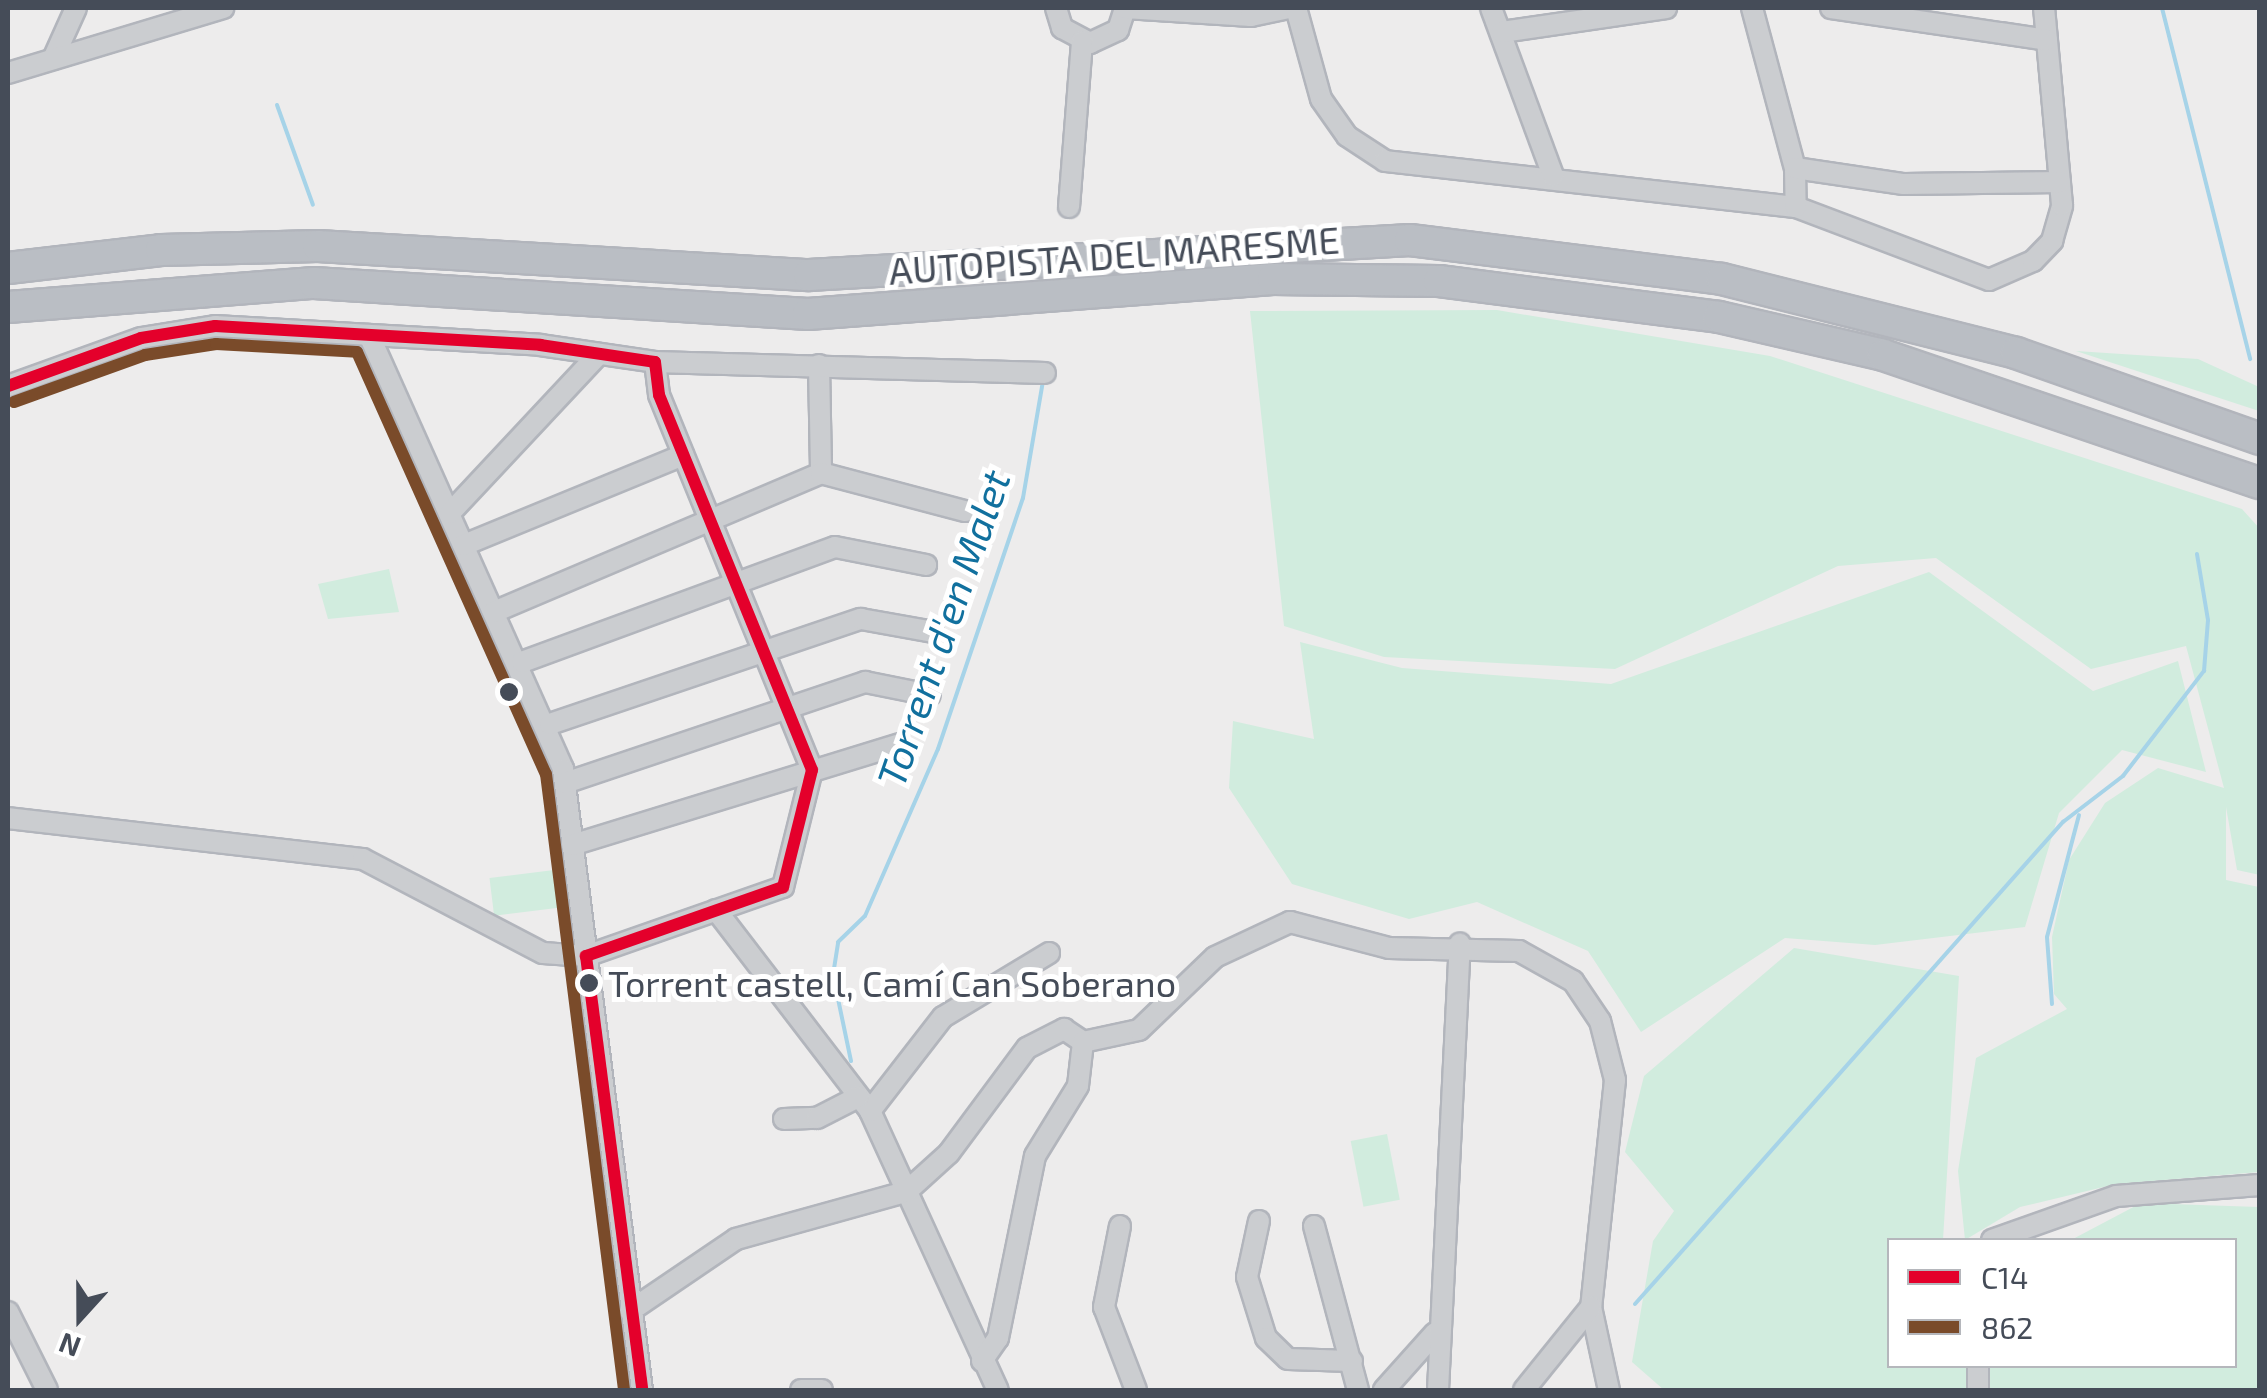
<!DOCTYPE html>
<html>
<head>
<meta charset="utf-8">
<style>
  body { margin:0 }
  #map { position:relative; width:2267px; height:1398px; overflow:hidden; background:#edecec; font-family:"Exo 2",sans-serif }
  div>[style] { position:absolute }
  .green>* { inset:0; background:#d1ecde; transform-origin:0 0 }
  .stream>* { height:4px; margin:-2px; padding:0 2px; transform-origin:2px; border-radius:2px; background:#a6d3e8 }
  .roads { filter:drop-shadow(2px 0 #b2b5bc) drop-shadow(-2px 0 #b2b5bc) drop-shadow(0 2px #b2b5bc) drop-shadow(0 -2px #b2b5bc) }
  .minor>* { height:20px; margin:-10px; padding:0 10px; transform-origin:10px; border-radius:10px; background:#cbcdd0 }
  .highway>* { height:30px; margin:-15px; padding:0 15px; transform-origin:15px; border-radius:15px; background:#babec4 }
  .bus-1>* { height:12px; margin:-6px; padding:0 6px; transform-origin:6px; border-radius:6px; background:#e4002b }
  .bus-2>* { height:12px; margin:-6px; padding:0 6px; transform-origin:6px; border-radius:6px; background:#7a4b2a }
  .dots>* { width:28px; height:28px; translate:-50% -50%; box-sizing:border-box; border:5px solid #fff; border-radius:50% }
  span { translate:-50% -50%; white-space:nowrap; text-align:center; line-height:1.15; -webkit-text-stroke:10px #fff; paint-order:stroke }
  .bus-label { font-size:36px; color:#454c58 }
  .left { translate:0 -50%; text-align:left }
  .street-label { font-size:38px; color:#454c58 }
  .water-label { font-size:40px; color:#11709e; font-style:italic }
  .frame { position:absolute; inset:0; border:10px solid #454c58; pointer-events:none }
  .legend { position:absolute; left:1887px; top:1238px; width:350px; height:130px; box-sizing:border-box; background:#fff; border:2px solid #b5b7bc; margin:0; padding:12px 18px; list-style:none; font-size:30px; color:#454c58 }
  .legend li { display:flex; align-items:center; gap:20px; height:50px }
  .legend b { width:50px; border:2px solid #b5b7bc }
  .north { position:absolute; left:30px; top:1268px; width:100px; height:100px; -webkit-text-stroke:8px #fff; paint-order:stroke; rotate:201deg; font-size:28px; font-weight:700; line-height:40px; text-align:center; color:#454c58 }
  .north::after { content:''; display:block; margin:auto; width:35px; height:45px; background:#454c58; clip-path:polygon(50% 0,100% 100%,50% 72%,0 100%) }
</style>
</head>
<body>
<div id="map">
  <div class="green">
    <div style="clip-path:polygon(1497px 310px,1770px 356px,2242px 509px,2260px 529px,2260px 875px,2237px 870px,2226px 807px,2226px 880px,2259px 887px,2259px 1172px,2116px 1184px,2020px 1207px,1965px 1240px,1958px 1171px,1976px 1058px,2067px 1009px,2054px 994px,2052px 937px,2069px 860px,2105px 803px,2158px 768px,2224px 788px,2186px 646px,2091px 669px,1936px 558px,1838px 566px,1615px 669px,1384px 657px,1284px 626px,1250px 311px)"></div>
    <div style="clip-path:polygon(2076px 351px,2198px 359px,2259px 387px,2259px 411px)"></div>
    <div style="clip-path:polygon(389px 569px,399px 612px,328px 619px,318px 584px)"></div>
    <div style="clip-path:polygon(1929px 572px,2093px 691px,2178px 661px,2206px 772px,2122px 750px,2059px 813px,2025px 927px,1875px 945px,1785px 938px,1641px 1032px,1588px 951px,1477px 902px,1409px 919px,1292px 884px,1229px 788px,1233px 721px,1314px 739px,1300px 642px,1402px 668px,1611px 684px)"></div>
    <div style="left:554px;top:870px;width:38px;height:65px;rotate:83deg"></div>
    <div style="clip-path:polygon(1794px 948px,1959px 976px,1943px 1240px,1890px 1240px,1890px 1366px,2234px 1366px,2234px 1240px,2071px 1240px,2141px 1203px,2259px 1207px,2259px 1390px,1664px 1390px,1632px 1362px,1653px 1241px,1674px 1211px,1625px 1152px,1644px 1076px)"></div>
    <div style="left:1387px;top:1134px;width:67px;height:37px;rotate:79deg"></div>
  </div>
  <div class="stream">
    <div style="left:2162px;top:8px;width:362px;rotate:75.9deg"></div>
    <div style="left:277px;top:105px;width:106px;rotate:70.2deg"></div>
    <div style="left:2052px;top:1004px;width:67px;rotate:-94.3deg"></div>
    <div style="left:2047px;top:937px;width:126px;rotate:-75.3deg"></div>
    <div style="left:851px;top:1061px;width:88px;rotate:-101.8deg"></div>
    <div style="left:833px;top:975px;width:33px;rotate:-81deg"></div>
    <div style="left:838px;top:942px;width:37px;rotate:-44deg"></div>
    <div style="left:865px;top:916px;width:182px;rotate:-66.4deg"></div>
    <div style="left:938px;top:749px;width:265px;rotate:-71.3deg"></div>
    <div style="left:1023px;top:498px;width:119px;rotate:-80.3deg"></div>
    <div style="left:1635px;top:1304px;width:645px;rotate:-48.4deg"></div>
    <div style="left:2063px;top:822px;width:76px;rotate:-37.5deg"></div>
    <div style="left:2123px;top:776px;width:133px;rotate:-52.4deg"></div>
    <div style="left:2204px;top:671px;width:51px;rotate:-85.5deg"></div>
    <div style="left:2208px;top:620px;width:67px;rotate:-99.5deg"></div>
  </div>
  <div class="roads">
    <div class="minor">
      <div style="left:1056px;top:8px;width:21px;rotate:73deg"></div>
      <div style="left:1062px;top:28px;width:32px;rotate:28deg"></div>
      <div style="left:1090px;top:43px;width:31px;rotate:-25deg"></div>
      <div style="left:1118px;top:30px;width:23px;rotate:-72deg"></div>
      <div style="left:1125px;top:8px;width:126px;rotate:3.6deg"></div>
      <div style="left:1251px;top:16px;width:40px;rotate:-12deg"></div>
      <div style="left:1296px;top:8px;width:94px;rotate:74.6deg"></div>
      <div style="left:1321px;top:99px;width:45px;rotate:54.9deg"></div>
      <div style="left:1347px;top:136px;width:45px;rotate:33.3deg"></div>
      <div style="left:1385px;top:161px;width:414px;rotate:6.4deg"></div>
      <div style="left:1796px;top:207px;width:206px;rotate:20.7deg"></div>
      <div style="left:1989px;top:280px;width:48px;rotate:-23.4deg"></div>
      <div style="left:2033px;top:261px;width:28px;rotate:-46deg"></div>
      <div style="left:2052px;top:241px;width:37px;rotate:-74deg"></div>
      <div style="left:2062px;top:205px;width:198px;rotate:-95.2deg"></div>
      <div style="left:1491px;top:8px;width:179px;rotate:69.7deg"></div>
      <div style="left:1752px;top:8px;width:166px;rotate:75deg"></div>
      <div style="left:1795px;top:168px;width:39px;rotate:89deg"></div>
      <div style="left:1831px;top:8px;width:218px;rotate:8.4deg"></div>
      <div style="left:1502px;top:32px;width:166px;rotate:-8.3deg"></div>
      <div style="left:53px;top:59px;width:56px;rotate:-65.7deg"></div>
      <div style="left:8px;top:73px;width:225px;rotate:-16.8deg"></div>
      <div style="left:1795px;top:168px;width:110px;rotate:8.4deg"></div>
      <div style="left:1904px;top:184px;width:156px;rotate:-0.7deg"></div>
      <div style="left:1069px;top:207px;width:166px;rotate:-85.5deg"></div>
      <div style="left:369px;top:335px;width:475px;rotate:65.9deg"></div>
      <div style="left:563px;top:769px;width:626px;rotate:82.75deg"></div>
      <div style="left:655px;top:362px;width:33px;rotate:83deg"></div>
      <div style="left:659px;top:395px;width:405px;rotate:67.8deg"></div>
      <div style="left:819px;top:365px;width:108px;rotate:88.9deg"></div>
      <div style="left:8px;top:386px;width:141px;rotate:-19.8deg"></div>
      <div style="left:141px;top:338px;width:75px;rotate:-9.2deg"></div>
      <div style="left:215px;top:326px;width:326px;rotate:3.3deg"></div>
      <div style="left:540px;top:345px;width:116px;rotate:8.4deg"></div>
      <div style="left:655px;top:362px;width:390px;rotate:1.6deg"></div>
      <div style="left:450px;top:513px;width:218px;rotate:-46.9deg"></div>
      <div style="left:464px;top:545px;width:237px;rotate:-22.3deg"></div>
      <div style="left:494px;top:612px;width:355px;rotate:-23deg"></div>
      <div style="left:821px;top:473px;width:149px;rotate:14.8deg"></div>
      <div style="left:522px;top:662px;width:333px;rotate:-20.2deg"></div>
      <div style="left:835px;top:547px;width:93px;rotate:11.2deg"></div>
      <div style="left:550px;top:724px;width:328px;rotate:-18.7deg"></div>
      <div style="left:861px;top:619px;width:73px;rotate:10.2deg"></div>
      <div style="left:565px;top:783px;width:317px;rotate:-18.6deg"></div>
      <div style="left:865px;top:682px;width:66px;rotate:11.3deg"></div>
      <div style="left:8px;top:818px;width:357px;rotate:6.6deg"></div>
      <div style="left:363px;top:859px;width:203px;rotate:27.6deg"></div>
      <div style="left:543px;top:953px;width:43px;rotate:4deg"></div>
      <div style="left:586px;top:956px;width:209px;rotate:-19.3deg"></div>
      <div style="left:783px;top:887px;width:121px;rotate:-76.1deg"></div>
      <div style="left:572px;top:845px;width:343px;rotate:-17.1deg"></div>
      <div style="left:716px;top:910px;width:253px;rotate:52.5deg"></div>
      <div style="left:870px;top:1111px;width:307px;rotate:65.4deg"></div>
      <div style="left:1083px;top:1042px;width:57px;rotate:-12.1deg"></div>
      <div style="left:1139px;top:1030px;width:105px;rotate:-43.8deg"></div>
      <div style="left:1215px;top:957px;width:83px;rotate:-25deg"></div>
      <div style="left:1290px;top:922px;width:102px;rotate:14.7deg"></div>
      <div style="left:1389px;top:948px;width:130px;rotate:1.3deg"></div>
      <div style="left:1519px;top:951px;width:62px;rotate:29.1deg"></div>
      <div style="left:1573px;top:981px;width:48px;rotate:56deg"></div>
      <div style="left:1600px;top:1021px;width:61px;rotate:75.7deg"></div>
      <div style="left:1615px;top:1080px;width:228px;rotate:96deg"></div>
      <div style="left:1591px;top:1307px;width:85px;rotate:77.8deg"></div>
      <div style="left:870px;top:1111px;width:119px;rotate:-52.2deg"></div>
      <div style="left:943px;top:1017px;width:124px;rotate:-31.1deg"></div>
      <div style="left:784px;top:1119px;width:33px;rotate:-2deg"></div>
      <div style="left:817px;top:1118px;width:46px;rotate:-27.1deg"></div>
      <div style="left:1259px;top:1221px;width:57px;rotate:102.1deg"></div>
      <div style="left:1247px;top:1277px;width:64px;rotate:72.7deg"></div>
      <div style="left:1266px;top:1338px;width:30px;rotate:44deg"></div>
      <div style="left:1288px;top:1359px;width:64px;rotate:1.8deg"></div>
      <div style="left:1120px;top:1226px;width:83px;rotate:101.2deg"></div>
      <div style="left:1104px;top:1307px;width:89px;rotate:68.9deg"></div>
      <div style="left:1314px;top:1226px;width:170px;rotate:75deg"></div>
      <div style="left:1992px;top:1240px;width:132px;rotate:-19.5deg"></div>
      <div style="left:2116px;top:1196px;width:144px;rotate:-4.4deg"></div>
      <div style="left:630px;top:1311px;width:128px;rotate:-34.2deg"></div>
      <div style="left:736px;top:1239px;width:176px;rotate:-15.5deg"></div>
      <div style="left:906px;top:1192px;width:58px;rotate:-42.2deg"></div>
      <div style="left:949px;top:1153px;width:131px;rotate:-53.4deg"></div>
      <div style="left:1027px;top:1048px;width:42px;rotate:-27.2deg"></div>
      <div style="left:1064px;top:1029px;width:23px;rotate:34deg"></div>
      <div style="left:1083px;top:1042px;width:44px;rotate:96.5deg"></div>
      <div style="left:1078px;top:1086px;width:82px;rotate:121.6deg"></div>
      <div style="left:1035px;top:1156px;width:186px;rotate:101.5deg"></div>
      <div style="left:998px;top:1338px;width:28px;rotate:125deg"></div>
      <div style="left:8px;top:1312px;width:87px;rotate:63.4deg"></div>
      <div style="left:1978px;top:1366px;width:24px;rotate:90deg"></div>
      <div style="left:801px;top:1390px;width:21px"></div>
      <div style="left:1384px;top:1390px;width:76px;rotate:-48.2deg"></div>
      <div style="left:1438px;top:1390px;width:447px;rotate:-87.2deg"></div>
      <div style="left:1524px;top:1390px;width:107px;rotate:-51.1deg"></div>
    </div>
    <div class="highway">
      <div style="left:8px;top:268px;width:154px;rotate:-6.7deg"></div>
      <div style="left:161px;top:250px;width:157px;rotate:-1.5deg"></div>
      <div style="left:318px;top:246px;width:492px;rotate:3.4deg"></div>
      <div style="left:809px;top:275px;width:602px;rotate:-3.33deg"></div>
      <div style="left:1410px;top:240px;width:314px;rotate:7.1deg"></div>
      <div style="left:1722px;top:279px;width:303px;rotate:14.1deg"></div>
      <div style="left:2016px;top:353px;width:259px;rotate:19.4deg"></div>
      <div style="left:8px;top:307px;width:307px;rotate:-4.5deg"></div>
      <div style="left:314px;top:283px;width:495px;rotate:3.6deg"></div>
      <div style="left:808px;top:314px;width:466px;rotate:-4.3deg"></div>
      <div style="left:1273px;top:279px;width:166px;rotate:0.7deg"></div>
      <div style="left:1439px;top:281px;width:282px;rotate:7.3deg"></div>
      <div style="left:1719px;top:317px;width:168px;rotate:13deg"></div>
      <div style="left:1883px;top:355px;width:398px;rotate:18.8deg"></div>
    </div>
  </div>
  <div class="bus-1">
    <div style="left:8px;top:386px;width:141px;rotate:-19.8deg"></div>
    <div style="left:141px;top:338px;width:75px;rotate:-9.2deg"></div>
    <div style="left:215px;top:326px;width:326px;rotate:3.3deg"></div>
    <div style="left:540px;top:345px;width:116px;rotate:8.4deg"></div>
    <div style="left:655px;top:362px;width:33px;rotate:83deg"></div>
    <div style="left:659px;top:395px;width:405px;rotate:67.8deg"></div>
    <div style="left:812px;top:770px;width:121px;rotate:103.9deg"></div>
    <div style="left:783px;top:887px;width:209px;rotate:160.7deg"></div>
    <div style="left:586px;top:956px;width:438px;rotate:82.6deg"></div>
  </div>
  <div class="bus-2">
    <div style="left:14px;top:402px;width:139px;rotate:-19.7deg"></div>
    <div style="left:145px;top:355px;width:72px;rotate:-8.8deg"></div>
    <div style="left:216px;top:344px;width:141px;rotate:3.2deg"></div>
    <div style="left:357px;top:352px;width:462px;rotate:65.9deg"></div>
    <div style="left:546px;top:774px;width:621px;rotate:82.78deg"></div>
  </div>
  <div class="dots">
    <div style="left:509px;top:692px;background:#454c58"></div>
    <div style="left:589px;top:983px;background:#454c58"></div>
  </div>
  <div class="bus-label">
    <span class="left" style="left:608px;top:983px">Torrent castell, Camí Can Soberano</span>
  </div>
  <div class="street-label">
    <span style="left:1114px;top:255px;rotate:-4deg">AUTOPISTA DEL MARESME</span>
  </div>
  <div class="water-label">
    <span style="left:942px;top:628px;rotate:-71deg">Torrent d'en Malet</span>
  </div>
  <div class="frame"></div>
  <ul class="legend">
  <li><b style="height:12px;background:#e4002b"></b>C14</li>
  <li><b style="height:12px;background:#7a4b2a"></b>862</li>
  </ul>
  <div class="north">N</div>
</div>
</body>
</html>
